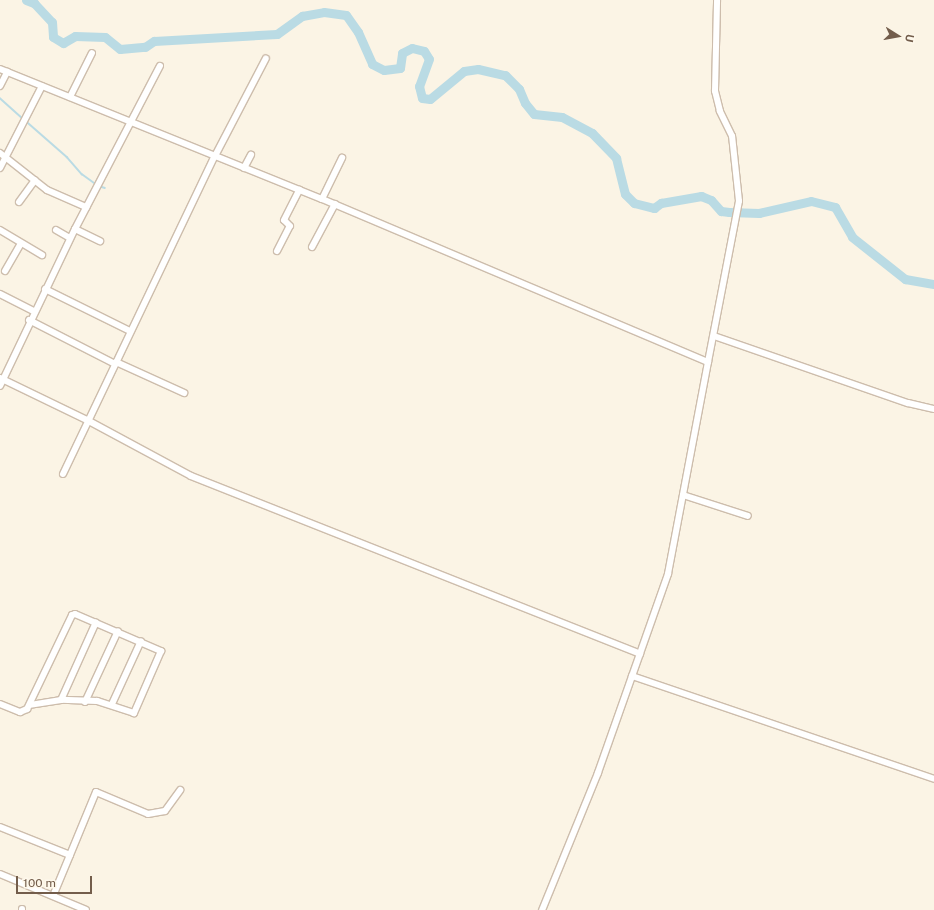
<!DOCTYPE html>
<html>
<head>
<meta charset="utf-8">
<style>
  body { margin:0 }
  #map { position:relative; width:934px; height:910px; overflow:hidden; background:#fbf4e5; font-family:"Public Sans",sans-serif }
  div>[style] { position:absolute }
  .stream>* { height:1.5px; margin:-0.75px; padding:0 0.75px; transform-origin:0.75px; border-radius:0.75px; background:#badbe4 }
  .river>* { height:9px; margin:-4.5px; padding:0 4.5px; transform-origin:4.5px; border-radius:4.5px; background:#badbe4 }
  .roads { filter:drop-shadow(1px 0 #cdbdac) drop-shadow(-1px 0 #cdbdac) drop-shadow(0 1px #cdbdac) drop-shadow(0 -1px #cdbdac) }
  .street>* { height:6px; margin:-3px; padding:0 3px; transform-origin:3px; border-radius:3px; background:#fff }
  span { translate:-50% -50%; white-space:nowrap; text-align:center; line-height:1.15; -webkit-text-stroke:3px #fef8eb; paint-order:stroke }
  .north { position:absolute; left:878px; top:16px; width:40px; height:40px; -webkit-text-stroke:3px #fef8eb; paint-order:stroke; rotate:101deg; font-size:11px; font-weight:700; line-height:16px; text-align:center; color:#735d4b }
  .north::after { content:''; display:block; margin:auto; width:14px; height:18px; background:#735d4b; clip-path:polygon(50% 0,100% 100%,50% 72%,0 100%) }
  .scale { position:absolute; left:16px; top:876px; width:76px; height:18px; box-sizing:border-box; border:2px solid #735d4b; border-top:0; padding-left:5px; font-size:12px; line-height:14px; white-space:nowrap; color:#735d4b; -webkit-text-stroke:3px #fef8eb; paint-order:stroke }
</style>
</head>
<body>
<div id="map">
  <div class="stream">
    <div style="left:0;top:98px;width:31px;rotate:42deg"></div>
    <div style="left:26px;top:121px;width:55px;rotate:41.3deg"></div>
    <div style="left:67px;top:157px;width:23px;rotate:49deg"></div>
    <div style="left:82px;top:174px;width:17px;rotate:36deg"></div>
    <div style="left:99px;top:186px;width:6px;rotate:18deg"></div>
  </div>
  <div class="river">
    <div style="left:26px;top:0;width:9px;rotate:21deg"></div>
    <div style="left:34px;top:3px;width:26px;rotate:47deg"></div>
    <div style="left:52px;top:22px;width:15px;rotate:86deg"></div>
    <div style="left:53px;top:37px;width:12px;rotate:31deg"></div>
    <div style="left:63px;top:43px;width:14px;rotate:-30deg"></div>
    <div style="left:75px;top:36px;width:30px;rotate:2deg"></div>
    <div style="left:105px;top:37px;width:19px;rotate:39deg"></div>
    <div style="left:120px;top:49px;width:25px;rotate:-5deg"></div>
    <div style="left:145px;top:47px;width:11px;rotate:-34deg"></div>
    <div style="left:154px;top:41px;width:123px;rotate:-3.3deg"></div>
    <div style="left:277px;top:34px;width:31px;rotate:-36deg"></div>
    <div style="left:302px;top:16px;width:22px;rotate:-10deg"></div>
    <div style="left:324px;top:12px;width:22px;rotate:8deg"></div>
    <div style="left:346px;top:15px;width:21px;rotate:55deg"></div>
    <div style="left:358px;top:32px;width:35px;rotate:66deg"></div>
    <div style="left:372px;top:64px;width:13px;rotate:27deg"></div>
    <div style="left:384px;top:70px;width:16px;rotate:-7deg"></div>
    <div style="left:400px;top:68px;width:15px;rotate:-82deg"></div>
    <div style="left:402px;top:53px;width:11px;rotate:-27deg"></div>
    <div style="left:412px;top:48px;width:12px;rotate:14deg"></div>
    <div style="left:424px;top:51px;width:9px;rotate:58deg"></div>
    <div style="left:429px;top:59px;width:29px;rotate:110deg"></div>
    <div style="left:419px;top:86px;width:12px;rotate:76deg"></div>
    <div style="left:422px;top:98px;width:8px;rotate:7deg"></div>
    <div style="left:430px;top:99px;width:44px;rotate:-39.5deg"></div>
    <div style="left:464px;top:71px;width:14px;rotate:-8deg"></div>
    <div style="left:478px;top:69px;width:28px;rotate:13deg"></div>
    <div style="left:505px;top:75px;width:20px;rotate:45deg"></div>
    <div style="left:519px;top:89px;width:15px;rotate:67deg"></div>
    <div style="left:525px;top:103px;width:14px;rotate:51deg"></div>
    <div style="left:534px;top:114px;width:28px;rotate:6deg"></div>
    <div style="left:562px;top:117px;width:34px;rotate:28deg"></div>
    <div style="left:592px;top:133px;width:35px;rotate:46deg"></div>
    <div style="left:616px;top:158px;width:37px;rotate:76deg"></div>
    <div style="left:625px;top:194px;width:13px;rotate:45deg"></div>
    <div style="left:634px;top:203px;width:21px;rotate:14deg"></div>
    <div style="left:654px;top:208px;width:9px;rotate:-36deg"></div>
    <div style="left:661px;top:203px;width:41px;rotate:-9.9deg"></div>
    <div style="left:701px;top:196px;width:11px;rotate:22deg"></div>
    <div style="left:711px;top:200px;width:15px;rotate:48deg"></div>
    <div style="left:721px;top:211px;width:8px;rotate:7deg"></div>
    <div style="left:729px;top:212px;width:30px;rotate:2deg"></div>
    <div style="left:759px;top:213px;width:53px;rotate:-13deg"></div>
    <div style="left:811px;top:201px;width:25px;rotate:14deg"></div>
    <div style="left:835px;top:207px;width:34px;rotate:60deg"></div>
    <div style="left:852px;top:237px;width:68px;rotate:38.4deg"></div>
    <div style="left:905px;top:279px;width:29px;rotate:10deg"></div>
  </div>
  <div class="roads">
    <div class="street">
      <div style="left:0;top:69px;width:347px;rotate:22deg"></div>
      <div style="left:322px;top:199px;width:419px;rotate:22.9deg"></div>
      <div style="left:708px;top:362px;width:216px;rotate:100.7deg"></div>
      <div style="left:668px;top:574px;width:211px;rotate:109.4deg"></div>
      <div style="left:598px;top:773px;width:148px;rotate:112.2deg"></div>
      <div style="left:0;top:86px;width:16px;rotate:-63deg"></div>
      <div style="left:70px;top:97px;width:49px;rotate:-63.4deg"></div>
      <div style="left:0;top:153px;width:60px;rotate:38.2deg"></div>
      <div style="left:47px;top:190px;width:43px;rotate:23.6deg"></div>
      <div style="left:0;top:168px;width:92px;rotate:-62.9deg"></div>
      <div style="left:244px;top:168px;width:15px;rotate:-62deg"></div>
      <div style="left:322px;top:199px;width:46px;rotate:-64deg"></div>
      <div style="left:19px;top:202px;width:27px;rotate:-54deg"></div>
      <div style="left:75px;top:229px;width:28px;rotate:26deg"></div>
      <div style="left:0;top:230px;width:49px;rotate:30.8deg"></div>
      <div style="left:56px;top:230px;width:16px;rotate:30deg"></div>
      <div style="left:312px;top:247px;width:49px;rotate:-61.9deg"></div>
      <div style="left:277px;top:251px;width:28px;rotate:-63deg"></div>
      <div style="left:290px;top:226px;width:8px;rotate:-135deg"></div>
      <div style="left:284px;top:220px;width:34px;rotate:-63deg"></div>
      <div style="left:5px;top:271px;width:32px;rotate:-60deg"></div>
      <div style="left:45px;top:289px;width:95px;rotate:26.3deg"></div>
      <div style="left:0;top:294px;width:37px;rotate:27deg"></div>
      <div style="left:29px;top:320px;width:97px;rotate:27.1deg"></div>
      <div style="left:714px;top:336px;width:205px;rotate:19.1deg"></div>
      <div style="left:908px;top:403px;width:27px;rotate:13deg"></div>
      <div style="left:116px;top:362px;width:75px;rotate:24.5deg"></div>
      <div style="left:708px;top:362px;width:164px;rotate:-79.1deg"></div>
      <div style="left:739px;top:201px;width:65px;rotate:-96.1deg"></div>
      <div style="left:732px;top:136px;width:28px;rotate:-116deg"></div>
      <div style="left:720px;top:111px;width:21px;rotate:-104deg"></div>
      <div style="left:715px;top:91px;width:91px;rotate:-88.7deg"></div>
      <div style="left:0;top:378px;width:97px;rotate:25.8deg"></div>
      <div style="left:87px;top:420px;width:118px;rotate:28.3deg"></div>
      <div style="left:191px;top:476px;width:483px;rotate:21.6deg"></div>
      <div style="left:0;top:386px;width:174px;rotate:-64.5deg"></div>
      <div style="left:75px;top:229px;width:184px;rotate:-62.5deg"></div>
      <div style="left:63px;top:474px;width:352px;rotate:-64.5deg"></div>
      <div style="left:215px;top:156px;width:110px;rotate:-62.5deg"></div>
      <div style="left:683px;top:495px;width:68px;rotate:17.9deg"></div>
      <div style="left:632px;top:676px;width:319px;rotate:18.8deg"></div>
      <div style="left:61px;top:700px;width:85px;rotate:-65.8deg"></div>
      <div style="left:85px;top:702px;width:78px;rotate:-65.1deg"></div>
      <div style="left:0;top:704px;width:22px;rotate:22deg"></div>
      <div style="left:20px;top:712px;width:8px;rotate:-23deg"></div>
      <div style="left:27px;top:709px;width:104px;rotate:-64.4deg"></div>
      <div style="left:72px;top:615px;width:3px;rotate:-18deg"></div>
      <div style="left:75px;top:614px;width:94px;rotate:23.3deg"></div>
      <div style="left:161px;top:651px;width:68px;rotate:113.5deg"></div>
      <div style="left:134px;top:713px;width:39px;rotate:-162deg"></div>
      <div style="left:97px;top:701px;width:36px;rotate:-178deg"></div>
      <div style="left:61px;top:700px;width:31px;rotate:171deg"></div>
      <div style="left:112px;top:704px;width:69px;rotate:-65.3deg"></div>
      <div style="left:0;top:827px;width:75px;rotate:21.8deg"></div>
      <div style="left:70px;top:855px;width:44px;rotate:112.5deg"></div>
      <div style="left:70px;top:855px;width:68px;rotate:-67.6deg"></div>
      <div style="left:96px;top:792px;width:56px;rotate:22.9deg"></div>
      <div style="left:148px;top:814px;width:17px;rotate:-10deg"></div>
      <div style="left:165px;top:811px;width:26px;rotate:-54deg"></div>
      <div style="left:0;top:874px;width:93px;rotate:22.7deg"></div>
      <div style="left:22px;top:910px;width:1px;rotate:-90deg"></div>
    </div>
  </div>
  <div class="north">U</div>
  <div class="scale">100 m</div>
</div>
</body>
</html>
